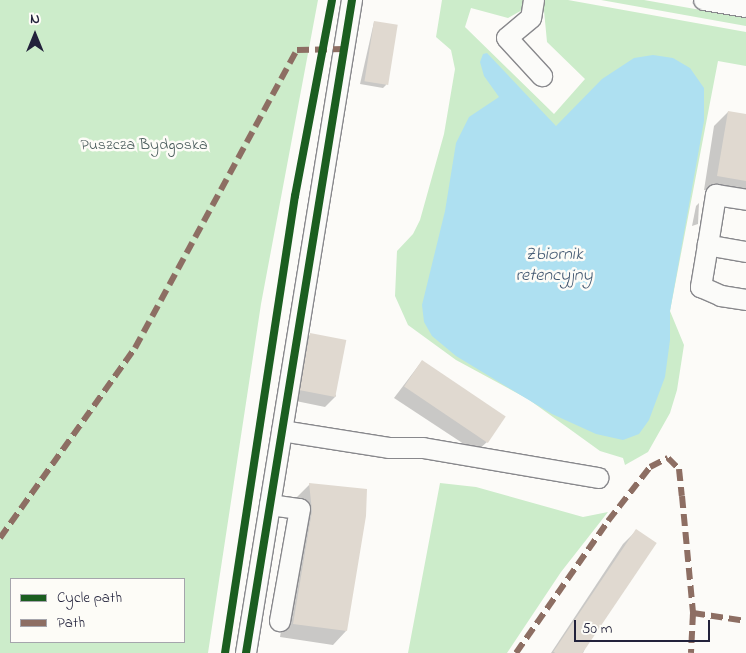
<!DOCTYPE html>
<html>
<head>
<meta charset="utf-8">
<style>
  body { margin:0 }
  #map { position:relative; width:746px; height:653px; overflow:hidden; background:#fcfbf8; font-family:"Indie Flower",sans-serif }
  div>[style] { position:absolute }
  .green>* { inset:0; background:#ccecca }
  .water>* { inset:0; background:#aee0f1 }
  .shadow>* { inset:0; background:#0003 }
  .building>* { inset:0; background:#e0d9d0; transform-origin:0 0 }
  .roads { filter:drop-shadow(1px 0 #88888c) drop-shadow(-1px 0 #88888c) drop-shadow(0 1px #88888c) drop-shadow(0 -1px #88888c) }
  .minor>* { height:20px; margin:-10px; padding:0 10px; transform-origin:10px; border-radius:10px; background:#fbfbf9 }
  .quiet>* { height:6px; margin-top:-3px; transform-origin:0; background:repeating-linear-gradient(90deg,#8d6e63 0 12px,transparent 0 18px) }
  .cycleway>* { height:8px; margin:-4px; padding:0 4px; transform-origin:4px; border-radius:4px; background:#1b5e20 }
  span { translate:-50% -50%; white-space:nowrap; text-align:center; line-height:1.15; -webkit-text-stroke:5px #fdfcf7; paint-order:stroke }
  .park-label { font-size:16px; color:#495b5b }
  .water-label { font-size:18px; color:#425871; font-style:italic }
  .legend { position:absolute; left:10px; top:578px; width:175px; height:65px; box-sizing:border-box; background:#fdfcf7; border:1px solid #a5a5ac; margin:0; padding:6px 9px; list-style:none; font-size:15px; color:#22223b }
  .legend li { display:flex; align-items:center; gap:10px; height:25px }
  .legend b { width:25px; border:1px solid #a5a5ac }
  .north { position:absolute; left:10px; top:10px; width:50px; height:50px; -webkit-text-stroke:4px #fdfcf7; paint-order:stroke; rotate:0deg; font-size:14px; font-weight:700; line-height:20px; text-align:center; color:#22223b }
  .north::after { content:''; display:block; margin:auto; width:18px; height:22px; background:#22223b; clip-path:polygon(50% 0,100% 100%,50% 72%,0 100%) }
  .scale { position:absolute; left:574px; top:620px; width:136px; height:22px; box-sizing:border-box; border:2px solid #22223b; border-top:0; padding-left:6px; font-size:15px; line-height:18px; white-space:nowrap; color:#22223b; -webkit-text-stroke:4px #fdfcf7; paint-order:stroke }
</style>
</head>
<body>
<div id="map">
  <div class="green">
    <div style="clip-path:polygon(evenodd,0 0,318px 0,261px 304px,208px 653px,0 653px,0 0,11px 579px,184px 579px,184px 642px,11px 642px,11px 579px)"></div>
    <div style="clip-path:polygon(442px 0,527px 0,524px 9px,508px 18px,471px 8px,465px 27px,554px 114px,585px 79px,547px 42px,543px 0,568px 0,746px 32px,746px 66px,718px 61px,670px 311px,684px 345px,677px 390px,670px 413px,648px 452px,625px 465px,623px 458px,600px 451px,528px 399px,456px 360px,408px 325px,395px 296px,397px 251px,413px 234px,420px 220px,444px 134px,455px 69px,451px 50px,436px 37px)"></div>
    <div style="clip-path:polygon(601px 0,644px 0,746px 18px,746px 26px)"></div>
    <div style="clip-path:polygon(440px 483px,476px 487px,583px 517px,608px 512px,561px 572px,507px 653px,408px 653px)"></div>
  </div>
  <div class="water">
    <div style="clip-path:polygon(487px 53px,556px 126px,602px 79px,634px 58px,653px 55px,673px 58px,690px 68px,704px 88px,704px 121px,670px 311px,670px 340px,665px 377px,649px 420px,639px 434px,623px 440px,596px 434px,552px 414px,456px 356px,432px 336px,424px 322px,422px 305px,445px 211px,456px 143px,469px 117px,499px 97px,484px 76px,480px 62px,483px 54px)"></div>
  </div>
  <div class="shadow">
    <div style="clip-path:polygon(374px 22px,386px 85px,383px 88px,360px 84px)"></div>
    <div style="clip-path:polygon(728px 112px,746px 116px,746px 197px,704px 190px,714px 126px)"></div>
    <div style="clip-path:polygon(699px 203px,698px 224px,692px 226px,696px 206px)"></div>
    <div style="clip-path:polygon(310px 335px,336px 396px,325px 407px,291px 400px,300px 345px)"></div>
    <div style="clip-path:polygon(422px 361px,487px 442px,476px 452px,394px 398px)"></div>
    <div style="clip-path:polygon(310px 484px,346px 631px,333px 645px,280px 637px,299px 526px,296px 498px)"></div>
    <div style="clip-path:polygon(637px 530px,583px 653px,551px 653px,623px 544px)"></div>
  </div>
  <div class="building">
    <div style="left:374px;top:21px;width:24px;height:61px;rotate:9deg"></div>
    <div style="clip-path:polygon(728px 111px,746px 114px,746px 181px,717px 176px)"></div>
    <div style="left:310px;top:333px;width:37px;height:58px;rotate:11deg"></div>
    <div style="left:422px;top:360px;width:101px;height:32px;rotate:34deg"></div>
    <div style="clip-path:polygon(309px 483px,367px 489px,366px 516px,347px 631px,293px 624px,312px 511px)"></div>
    <div style="left:636px;top:529px;width:25px;height:148px;rotate:34deg"></div>
  </div>
  <div class="roads">
    <div class="minor">
      <div style="left:534px;top:0;width:18px;rotate:99deg"></div>
      <div style="left:531px;top:18px;width:31px;rotate:140deg"></div>
      <div style="left:507px;top:38px;width:52px;rotate:47.4deg"></div>
      <div style="left:704px;top:0;width:43px;rotate:9.5deg"></div>
      <div style="left:708px;top:245px;width:51px;rotate:-80.9deg"></div>
      <div style="left:716px;top:195px;width:30px;rotate:9deg"></div>
      <div style="left:746px;top:252px;width:39px;rotate:-170deg"></div>
      <div style="left:708px;top:245px;width:43px;rotate:99.5deg"></div>
      <div style="left:701px;top:287px;width:22px;rotate:24deg"></div>
      <div style="left:721px;top:296px;width:25px;rotate:9deg"></div>
      <div style="left:282px;top:431px;width:108px;rotate:9deg"></div>
      <div style="left:389px;top:448px;width:34px"></div>
      <div style="left:423px;top:448px;width:178px;rotate:9.7deg"></div>
      <div style="left:270px;top:505px;width:30px;rotate:8deg"></div>
      <div style="left:300px;top:509px;width:114px;rotate:100.1deg"></div>
      <div style="left:246px;top:653px;width:662px;rotate:-80.78deg"></div>
    </div>
  </div>
  <div class="quiet">
    <div style="left:0;top:538px;width:233px;rotate:-54.6deg"></div>
    <div style="left:135px;top:348px;width:339px;rotate:-61.5deg"></div>
    <div style="left:297px;top:50px;width:48px;rotate:-1.2deg"></div>
    <div style="left:693px;top:613px;width:54px;rotate:8.6deg"></div>
    <div style="left:516px;top:653px;width:161px;rotate:-55.1deg"></div>
    <div style="left:608px;top:521px;width:68px;rotate:-52.1deg"></div>
    <div style="left:650px;top:467px;width:20px;rotate:-27deg"></div>
    <div style="left:668px;top:458px;width:16px;rotate:45deg"></div>
    <div style="left:679px;top:469px;width:27px;rotate:84deg"></div>
    <div style="left:682px;top:496px;width:118px;rotate:84.6deg"></div>
    <div style="left:693px;top:613px;width:40px;rotate:92.9deg"></div>
  </div>
  <div class="cycleway">
    <div style="left:225px;top:653px;width:462px;rotate:-81.3deg"></div>
    <div style="left:295px;top:196px;width:199px;rotate:-79.3deg"></div>
    <div style="left:246px;top:653px;width:662px;rotate:-80.78deg"></div>
  </div>
  <div class="park-label">
    <span style="left:144px;top:145px">Puszcza Bydgoska</span>
  </div>
  <div class="water-label">
    <span style="left:554px;top:266px">Zbiornik<br>retencyjny</span>
  </div>
  <ul class="legend">
  <li><b style="height:6px;background:#1b5e20"></b>Cycle path</li>
  <li><b style="height:6px;background:#8d6e63"></b>Path</li>
  </ul>
  <div class="north">N</div>
  <div class="scale">50 m</div>
</div>
</body>
</html>
